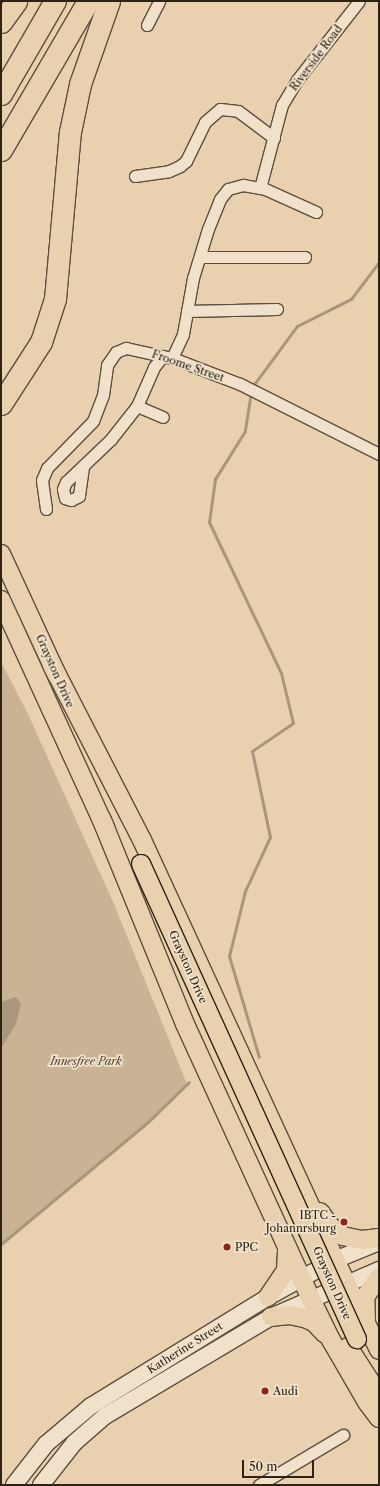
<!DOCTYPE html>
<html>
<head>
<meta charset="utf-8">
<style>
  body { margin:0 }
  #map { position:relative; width:380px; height:1486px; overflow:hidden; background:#e9d1af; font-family:"Libre Caslon Text",serif }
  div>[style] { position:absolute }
  .green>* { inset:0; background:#c9b395 }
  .water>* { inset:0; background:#a9967b }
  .stream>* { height:3px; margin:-1.5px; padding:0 1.5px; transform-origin:1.5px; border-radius:1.5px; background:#a9967b }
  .roads { filter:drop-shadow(1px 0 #5c4e3c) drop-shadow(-1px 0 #5c4e3c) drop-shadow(0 1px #5c4e3c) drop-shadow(0 -1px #5c4e3c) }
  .minor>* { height:11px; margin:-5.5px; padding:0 5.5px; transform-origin:5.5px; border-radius:5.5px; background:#f1e1cb }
  .secondary>* { height:16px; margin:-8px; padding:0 8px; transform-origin:8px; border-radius:8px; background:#f1e1cb }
  .primary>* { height:18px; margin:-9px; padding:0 9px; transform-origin:9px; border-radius:9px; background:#e9d1af }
  .motorway>* { height:21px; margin:-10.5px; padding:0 10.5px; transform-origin:10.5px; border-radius:10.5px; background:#e9d1af }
  .bridges { filter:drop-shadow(1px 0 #2d2315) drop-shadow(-1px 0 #2d2315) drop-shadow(0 1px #2d2315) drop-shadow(0 -1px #2d2315) }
  .primary-bridge>* { height:18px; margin:-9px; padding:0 9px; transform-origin:9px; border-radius:9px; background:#e9d1af }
  .dots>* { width:11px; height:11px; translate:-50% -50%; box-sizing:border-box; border:2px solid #f1e1cb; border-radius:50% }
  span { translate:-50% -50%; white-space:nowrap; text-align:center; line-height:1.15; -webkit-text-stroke:3.5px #f1e1cb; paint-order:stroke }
  .street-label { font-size:11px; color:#2d2315 }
  .park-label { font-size:11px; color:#544735; font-style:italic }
  .poi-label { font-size:11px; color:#2d2315 }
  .right { translate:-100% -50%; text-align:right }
  .left { translate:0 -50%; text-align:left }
  .frame { position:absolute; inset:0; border:2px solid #2d2315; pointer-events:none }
  .scale { position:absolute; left:242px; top:1460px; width:72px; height:18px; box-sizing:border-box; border:2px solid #2d2315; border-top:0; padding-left:5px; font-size:12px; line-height:14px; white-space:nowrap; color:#2d2315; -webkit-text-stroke:3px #f1e1cb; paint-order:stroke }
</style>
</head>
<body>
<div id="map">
  <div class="green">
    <div style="clip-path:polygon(1px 662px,28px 714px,114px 904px,187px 1084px,148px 1122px,1px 1244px)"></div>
  </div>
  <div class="water">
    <div style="clip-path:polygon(16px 997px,21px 1004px,16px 1024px,1px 1048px,1px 1002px)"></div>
  </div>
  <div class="stream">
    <div style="left:379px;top:157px;width:18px;rotate:90deg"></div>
    <div style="left:252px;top:387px;width:76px;rotate:-53.6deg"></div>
    <div style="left:297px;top:326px;width:60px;rotate:-26.6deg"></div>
    <div style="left:351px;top:299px;width:46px;rotate:-52.9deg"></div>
    <div style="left:251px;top:392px;width:39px;rotate:99deg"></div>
    <div style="left:245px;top:431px;width:57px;rotate:122deg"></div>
    <div style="left:215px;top:479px;width:43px;rotate:97.9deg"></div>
    <div style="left:209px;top:522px;width:167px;rotate:64.5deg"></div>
    <div style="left:281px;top:673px;width:51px;rotate:76.5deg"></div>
    <div style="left:293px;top:723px;width:50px;rotate:145.7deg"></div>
    <div style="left:252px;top:751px;width:88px;rotate:78.2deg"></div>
    <div style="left:270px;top:837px;width:60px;rotate:114.8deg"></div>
    <div style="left:245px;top:891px;width:67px;rotate:103.8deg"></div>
    <div style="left:229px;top:956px;width:105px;rotate:73.5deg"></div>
    <div style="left:1px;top:1244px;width:191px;rotate:-39.7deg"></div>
    <div style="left:148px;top:1122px;width:57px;rotate:-44.3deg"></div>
  </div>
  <div class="roads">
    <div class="minor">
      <div style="left:147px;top:25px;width:27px;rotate:-63deg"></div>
      <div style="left:135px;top:176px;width:34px;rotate:-8deg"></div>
      <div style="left:169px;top:171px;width:12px;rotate:-24deg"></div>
      <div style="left:180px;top:166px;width:8px;rotate:-40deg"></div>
      <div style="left:186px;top:161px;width:43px;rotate:-64deg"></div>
      <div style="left:205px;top:122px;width:20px;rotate:-41deg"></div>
      <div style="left:220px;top:109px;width:18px;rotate:6deg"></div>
      <div style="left:238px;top:111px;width:45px;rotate:36.9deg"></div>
      <div style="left:260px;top:188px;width:86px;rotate:-75.2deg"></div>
      <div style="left:282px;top:105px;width:29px;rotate:-59deg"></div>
      <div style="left:297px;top:80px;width:100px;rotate:-51.9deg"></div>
      <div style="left:200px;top:257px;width:105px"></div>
      <div style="left:187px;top:311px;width:90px;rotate:-1.3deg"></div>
      <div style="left:172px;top:358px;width:26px;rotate:-65deg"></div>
      <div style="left:183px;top:334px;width:57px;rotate:-79.9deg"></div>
      <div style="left:193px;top:278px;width:51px;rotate:-73deg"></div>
      <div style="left:208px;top:229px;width:32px;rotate:-68deg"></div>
      <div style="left:220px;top:199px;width:13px;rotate:-51deg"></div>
      <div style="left:228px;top:189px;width:16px;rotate:-15deg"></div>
      <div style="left:243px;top:185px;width:22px;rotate:10deg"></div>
      <div style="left:265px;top:189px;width:56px;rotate:24.3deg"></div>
      <div style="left:137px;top:406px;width:28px;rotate:23deg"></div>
      <div style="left:83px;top:467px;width:29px;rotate:98deg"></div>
      <div style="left:79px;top:496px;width:9px;rotate:153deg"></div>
      <div style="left:71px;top:500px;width:6px;rotate:-162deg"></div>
      <div style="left:65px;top:498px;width:9px;rotate:-103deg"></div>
      <div style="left:63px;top:489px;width:8px;rotate:-67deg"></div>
      <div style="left:66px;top:482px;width:62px;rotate:-43.7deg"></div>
      <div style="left:111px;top:439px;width:42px;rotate:-51.8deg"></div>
      <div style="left:137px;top:406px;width:43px;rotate:-66.4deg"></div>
      <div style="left:154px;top:367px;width:14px;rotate:-51deg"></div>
      <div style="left:46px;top:509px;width:29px;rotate:-98deg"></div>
      <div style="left:42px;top:480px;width:13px;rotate:-67deg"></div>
      <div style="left:47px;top:468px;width:66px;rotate:-45.6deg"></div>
      <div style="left:93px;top:421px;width:28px;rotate:-69deg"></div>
      <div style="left:103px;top:395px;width:30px;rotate:-82deg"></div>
      <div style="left:107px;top:365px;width:16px;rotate:-55deg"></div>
      <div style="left:116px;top:352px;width:11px;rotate:-22deg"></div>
      <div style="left:126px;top:348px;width:47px;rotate:12.3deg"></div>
      <div style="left:172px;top:358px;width:73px;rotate:20.9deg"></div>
      <div style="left:240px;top:384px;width:156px;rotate:26.7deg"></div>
      <div style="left:259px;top:1485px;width:98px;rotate:-30.8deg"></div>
    </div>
    <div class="secondary">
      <div style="left:14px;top:1485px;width:52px;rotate:-52deg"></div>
      <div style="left:46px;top:1444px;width:59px;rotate:-40.2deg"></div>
      <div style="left:91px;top:1406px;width:208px;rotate:-31.6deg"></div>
      <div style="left:268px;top:1297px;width:77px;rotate:-28.9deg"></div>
      <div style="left:335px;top:1260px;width:48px;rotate:-22.2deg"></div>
      <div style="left:41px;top:1485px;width:53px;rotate:-51.8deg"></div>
      <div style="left:74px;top:1443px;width:41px;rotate:-41.1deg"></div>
      <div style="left:105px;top:1416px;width:193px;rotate:-30.8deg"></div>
      <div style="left:271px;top:1317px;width:118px;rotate:-23.5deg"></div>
    </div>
    <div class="primary">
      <div style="left:1px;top:554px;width:133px;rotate:65.2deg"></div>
      <div style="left:1px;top:600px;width:252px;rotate:65.4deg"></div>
      <div style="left:52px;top:665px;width:197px;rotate:62.8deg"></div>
      <div style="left:142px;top:840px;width:462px;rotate:65.3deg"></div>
      <div style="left:335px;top:1260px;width:100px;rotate:63.9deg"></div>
      <div style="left:101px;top:818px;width:222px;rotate:67.8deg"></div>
      <div style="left:185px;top:1024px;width:302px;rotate:65.4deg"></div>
      <div style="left:311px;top:1299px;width:46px;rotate:64deg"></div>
      <div style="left:331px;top:1340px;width:72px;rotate:59.9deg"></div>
      <div style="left:367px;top:1402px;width:20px;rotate:53deg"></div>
      <div style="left:320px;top:1212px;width:16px;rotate:55deg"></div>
      <div style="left:329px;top:1225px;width:18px;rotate:38deg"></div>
      <div style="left:343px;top:1236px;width:19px;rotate:12deg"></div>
      <div style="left:362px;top:1240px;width:17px;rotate:-7deg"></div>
      <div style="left:268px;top:1297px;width:32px;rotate:-56deg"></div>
      <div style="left:286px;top:1270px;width:22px;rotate:-87deg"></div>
      <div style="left:271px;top:1317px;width:18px;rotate:-6deg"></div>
      <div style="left:289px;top:1315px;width:15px;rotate:11deg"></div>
      <div style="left:304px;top:1318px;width:11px;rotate:22deg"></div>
      <div style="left:314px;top:1322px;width:16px;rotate:47deg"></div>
      <div style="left:366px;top:1320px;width:23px;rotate:-92deg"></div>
      <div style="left:365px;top:1297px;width:24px;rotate:-55deg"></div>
      <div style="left:348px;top:1347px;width:57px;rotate:57.1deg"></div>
    </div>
    <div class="motorway">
      <div style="left:1px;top:22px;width:26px;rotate:-54deg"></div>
      <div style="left:1px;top:94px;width:108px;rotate:-59.9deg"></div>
      <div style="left:1px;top:150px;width:173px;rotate:-59.7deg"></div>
      <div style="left:1px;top:404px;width:74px;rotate:-57.2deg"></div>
      <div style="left:41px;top:342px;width:45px;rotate:-72deg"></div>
      <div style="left:55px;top:299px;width:168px;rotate:-84.9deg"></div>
      <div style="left:70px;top:132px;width:49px;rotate:-78.2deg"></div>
      <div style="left:80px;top:84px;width:88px;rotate:-70.7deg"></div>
    </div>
  </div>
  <div class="bridges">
    <div class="primary-bridge">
      <div style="left:141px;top:864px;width:522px;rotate:65.55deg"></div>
    </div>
  </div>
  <div class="dots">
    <div style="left:344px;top:1222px;background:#8f2418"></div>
    <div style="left:227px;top:1247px;background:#8f2418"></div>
    <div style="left:265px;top:1391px;background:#8f2418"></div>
  </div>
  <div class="street-label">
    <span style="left:316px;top:58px;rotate:-53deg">Riverside Road</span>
    <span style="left:188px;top:366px;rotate:19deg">Froome Street</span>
    <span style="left:55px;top:671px;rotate:66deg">Grayston Drive</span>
    <span style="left:188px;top:967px;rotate:66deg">Grayston Drive</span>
    <span style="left:332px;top:1283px;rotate:66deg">Grayston Drive</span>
    <span style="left:185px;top:1348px;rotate:-32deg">Katherine Street</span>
  </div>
  <div class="park-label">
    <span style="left:86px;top:1061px">Innesfree Park</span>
  </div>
  <div class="poi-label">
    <span class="right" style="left:336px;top:1222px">IBTC -<br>Johannrsburg</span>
    <span class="left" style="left:235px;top:1247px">PPC</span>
    <span class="left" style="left:273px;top:1391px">Audi</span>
  </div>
  <div class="frame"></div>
  <div class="scale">50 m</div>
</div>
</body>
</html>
